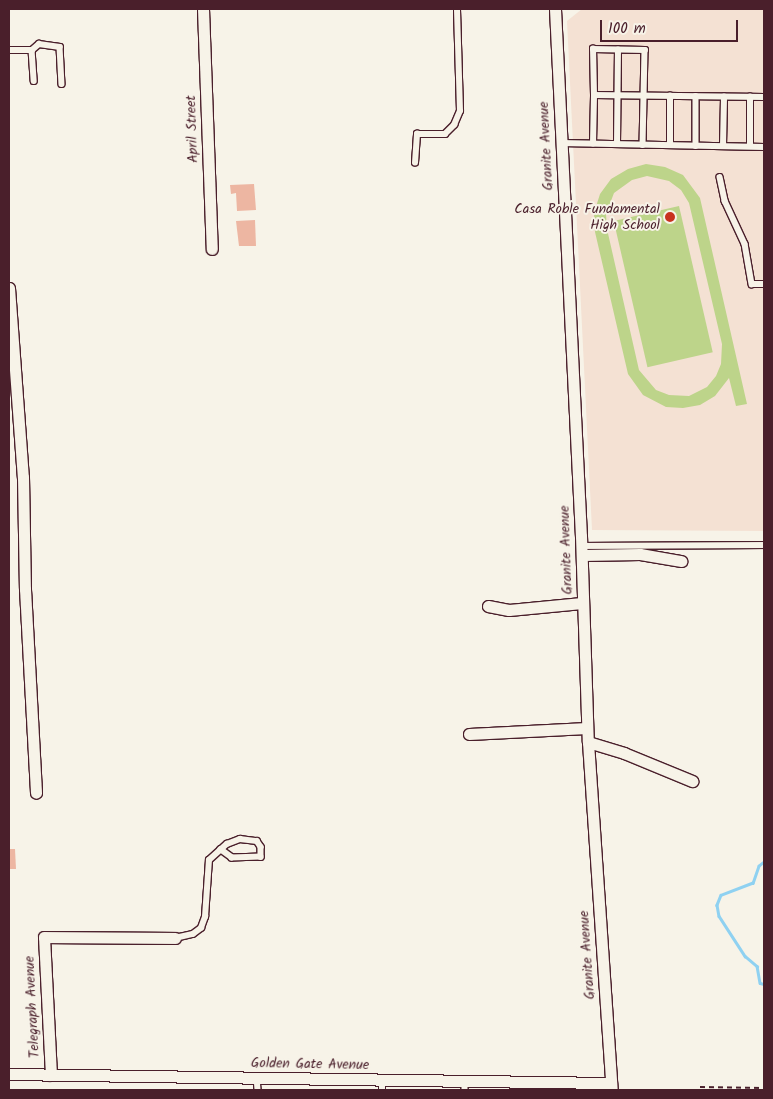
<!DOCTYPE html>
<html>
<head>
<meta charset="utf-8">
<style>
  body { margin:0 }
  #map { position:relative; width:773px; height:1099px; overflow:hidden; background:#f7f3e8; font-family:Kalam,sans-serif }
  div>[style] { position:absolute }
  .built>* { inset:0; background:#f4e1d3 }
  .green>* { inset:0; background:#bdd48a; transform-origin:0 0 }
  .stream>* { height:2.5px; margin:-1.25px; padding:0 1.25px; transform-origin:1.25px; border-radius:1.25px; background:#8fd1f1 }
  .building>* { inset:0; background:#edb6a2 }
  .path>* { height:2px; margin-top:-1px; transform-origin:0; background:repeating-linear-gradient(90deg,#4a1f2b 0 5px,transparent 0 9px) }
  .roads { filter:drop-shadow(1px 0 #4a1f2b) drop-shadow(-1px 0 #4a1f2b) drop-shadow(0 1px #4a1f2b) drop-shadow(0 -1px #4a1f2b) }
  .lane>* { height:5.5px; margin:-2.75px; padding:0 2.75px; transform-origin:2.75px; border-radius:2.75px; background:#f7f3e8 }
  .street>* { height:11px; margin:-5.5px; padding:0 5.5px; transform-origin:5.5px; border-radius:5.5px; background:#f7f3e8 }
  .dots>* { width:14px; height:14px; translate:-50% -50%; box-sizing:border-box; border:2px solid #f7f3e8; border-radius:50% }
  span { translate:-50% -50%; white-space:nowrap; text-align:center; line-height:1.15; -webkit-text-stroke:4px #f7f3e8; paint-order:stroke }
  .street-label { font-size:14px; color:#4a1f2b }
  .poi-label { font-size:14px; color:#4a1f2b }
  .right { translate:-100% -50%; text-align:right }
  .frame { position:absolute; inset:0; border:10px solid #4a1f2b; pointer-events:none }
  .scale { position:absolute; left:600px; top:20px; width:138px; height:22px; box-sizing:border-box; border:2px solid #4a1f2b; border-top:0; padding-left:6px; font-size:15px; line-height:18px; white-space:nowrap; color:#4a1f2b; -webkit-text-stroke:4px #f7f3e8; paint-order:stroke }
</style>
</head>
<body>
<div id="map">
  <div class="built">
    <div style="clip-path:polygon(582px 9px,764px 10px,764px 531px,592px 530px,567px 21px)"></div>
  </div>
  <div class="green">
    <div style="clip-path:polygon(evenodd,646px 164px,665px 167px,683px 175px,700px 198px,747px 404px,736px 406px,729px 378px,715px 396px,700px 405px,683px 408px,666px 407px,643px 395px,628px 374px,595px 232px,594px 213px,600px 194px,611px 179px,628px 169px,646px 164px,647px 176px,669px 181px,681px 190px,689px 203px,722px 344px,721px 364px,716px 376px,707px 387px,689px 396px,669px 395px,656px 390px,639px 370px,607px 229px,606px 214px,614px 193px,632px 180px,647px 176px)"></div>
    <div style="left:679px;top:206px;width:150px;height:67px;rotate:77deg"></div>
  </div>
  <div class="stream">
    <div style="left:764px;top:862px;width:6px;rotate:141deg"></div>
    <div style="left:759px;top:866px;width:18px;rotate:109deg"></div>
    <div style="left:753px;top:883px;width:34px;rotate:159deg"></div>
    <div style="left:721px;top:895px;width:11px;rotate:112deg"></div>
    <div style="left:717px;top:905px;width:11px;rotate:80deg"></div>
    <div style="left:719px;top:916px;width:48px;rotate:57deg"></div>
    <div style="left:745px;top:956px;width:16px;rotate:40deg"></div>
    <div style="left:757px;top:966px;width:17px;rotate:80deg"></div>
    <div style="left:760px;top:983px;width:4px;rotate:14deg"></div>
  </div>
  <div class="building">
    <div style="clip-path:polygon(254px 184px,256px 210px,237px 211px,236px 193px,231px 194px,230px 185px)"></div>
    <div style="clip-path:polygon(255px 220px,256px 246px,239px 246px,236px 221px)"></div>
    <div style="clip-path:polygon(9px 849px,15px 849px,16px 869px,9px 869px)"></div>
  </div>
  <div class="path">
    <div style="left:700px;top:1087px;width:64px;rotate:0.9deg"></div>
  </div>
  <div class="roads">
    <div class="lane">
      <div style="left:9px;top:50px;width:23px"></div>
      <div style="left:32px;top:50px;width:31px;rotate:86deg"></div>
      <div style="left:32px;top:50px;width:9px;rotate:-41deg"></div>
      <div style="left:39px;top:44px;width:21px;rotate:8deg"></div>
      <div style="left:60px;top:47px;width:37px;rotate:87deg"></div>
      <div style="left:594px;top:95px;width:46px;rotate:-91.2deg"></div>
      <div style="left:593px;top:49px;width:52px;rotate:1.1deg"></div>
      <div style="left:645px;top:50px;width:95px;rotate:91.2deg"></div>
      <div style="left:696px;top:96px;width:50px;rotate:90deg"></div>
      <div style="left:561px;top:143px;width:203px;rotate:1.1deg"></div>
      <div style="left:593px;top:144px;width:49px;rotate:-88.8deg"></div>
      <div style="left:594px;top:95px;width:170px;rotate:0.7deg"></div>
      <div style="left:617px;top:144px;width:94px;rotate:-89.4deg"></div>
      <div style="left:670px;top:145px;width:49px;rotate:-90deg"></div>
      <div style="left:723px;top:146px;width:49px;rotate:-88.8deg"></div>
      <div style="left:750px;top:146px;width:49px;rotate:-90deg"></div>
      <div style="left:415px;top:163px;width:29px;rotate:-86deg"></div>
      <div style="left:417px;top:134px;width:28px"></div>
      <div style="left:445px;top:134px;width:13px;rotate:-45deg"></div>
      <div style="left:454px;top:125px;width:15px;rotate:-67deg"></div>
      <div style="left:460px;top:111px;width:102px;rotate:-91.7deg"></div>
      <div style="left:720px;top:177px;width:25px;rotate:78deg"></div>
      <div style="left:725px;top:201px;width:47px;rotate:65.1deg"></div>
      <div style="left:745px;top:244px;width:41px;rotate:80.1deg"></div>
      <div style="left:752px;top:284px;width:12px"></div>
      <div style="left:581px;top:546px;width:183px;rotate:-0.3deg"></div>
      <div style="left:175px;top:938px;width:18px;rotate:-13deg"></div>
      <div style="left:193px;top:934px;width:10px;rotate:-37deg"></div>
      <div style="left:201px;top:928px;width:12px;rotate:-70deg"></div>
      <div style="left:205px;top:917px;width:57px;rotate:-86deg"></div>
      <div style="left:209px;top:860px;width:24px;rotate:-42deg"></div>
      <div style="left:227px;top:844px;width:14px;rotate:-21deg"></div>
      <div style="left:240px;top:839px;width:17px;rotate:7deg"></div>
      <div style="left:257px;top:841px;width:7px;rotate:56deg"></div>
      <div style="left:261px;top:847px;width:10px;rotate:90deg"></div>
      <div style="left:261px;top:857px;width:29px;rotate:178deg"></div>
      <div style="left:232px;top:858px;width:14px;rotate:-144deg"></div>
      <div style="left:257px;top:1078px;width:12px;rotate:85deg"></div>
      <div style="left:465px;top:1082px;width:8px;rotate:90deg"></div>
      <div style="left:382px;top:1090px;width:9px;rotate:-90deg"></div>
    </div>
    <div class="street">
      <div style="left:203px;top:9px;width:240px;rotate:87.9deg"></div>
      <div style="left:555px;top:9px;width:528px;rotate:87.18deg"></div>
      <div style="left:581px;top:536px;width:206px;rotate:88.1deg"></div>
      <div style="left:588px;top:742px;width:349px;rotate:86.1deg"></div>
      <div style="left:9px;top:288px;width:190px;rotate:85.8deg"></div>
      <div style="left:23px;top:477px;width:112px;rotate:89deg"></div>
      <div style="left:25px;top:589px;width:204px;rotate:86.9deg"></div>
      <div style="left:582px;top:555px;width:58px;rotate:-1deg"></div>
      <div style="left:640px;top:554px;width:42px;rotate:9.7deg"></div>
      <div style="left:488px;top:606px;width:21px;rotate:11deg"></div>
      <div style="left:509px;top:610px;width:73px;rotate:-5.5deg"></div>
      <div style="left:469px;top:734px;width:118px;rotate:-2.9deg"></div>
      <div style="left:588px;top:742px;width:38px;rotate:17deg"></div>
      <div style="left:624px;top:753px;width:74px;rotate:22.4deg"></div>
      <div style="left:9px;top:1074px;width:602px;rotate:0.86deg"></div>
      <div style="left:51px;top:1075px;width:138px;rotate:-92.9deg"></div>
      <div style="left:44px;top:937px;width:131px;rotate:0.4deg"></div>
    </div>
  </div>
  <div class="dots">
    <div style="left:670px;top:217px;background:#c8321e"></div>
  </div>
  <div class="street-label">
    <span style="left:192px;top:129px;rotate:-92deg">April Street</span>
    <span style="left:546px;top:146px;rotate:-93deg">Granite Avenue</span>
    <span style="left:566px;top:550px;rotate:-92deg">Granite Avenue</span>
    <span style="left:587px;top:955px;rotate:-94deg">Granite Avenue</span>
    <span style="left:32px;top:1007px;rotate:-93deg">Telegraph Avenue</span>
    <span style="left:310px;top:1064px;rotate:1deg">Golden Gate Avenue</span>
  </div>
  <div class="poi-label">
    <span class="right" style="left:660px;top:217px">Casa Roble Fundamental<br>High School</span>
  </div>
  <div class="frame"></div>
  <div class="scale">100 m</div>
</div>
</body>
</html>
